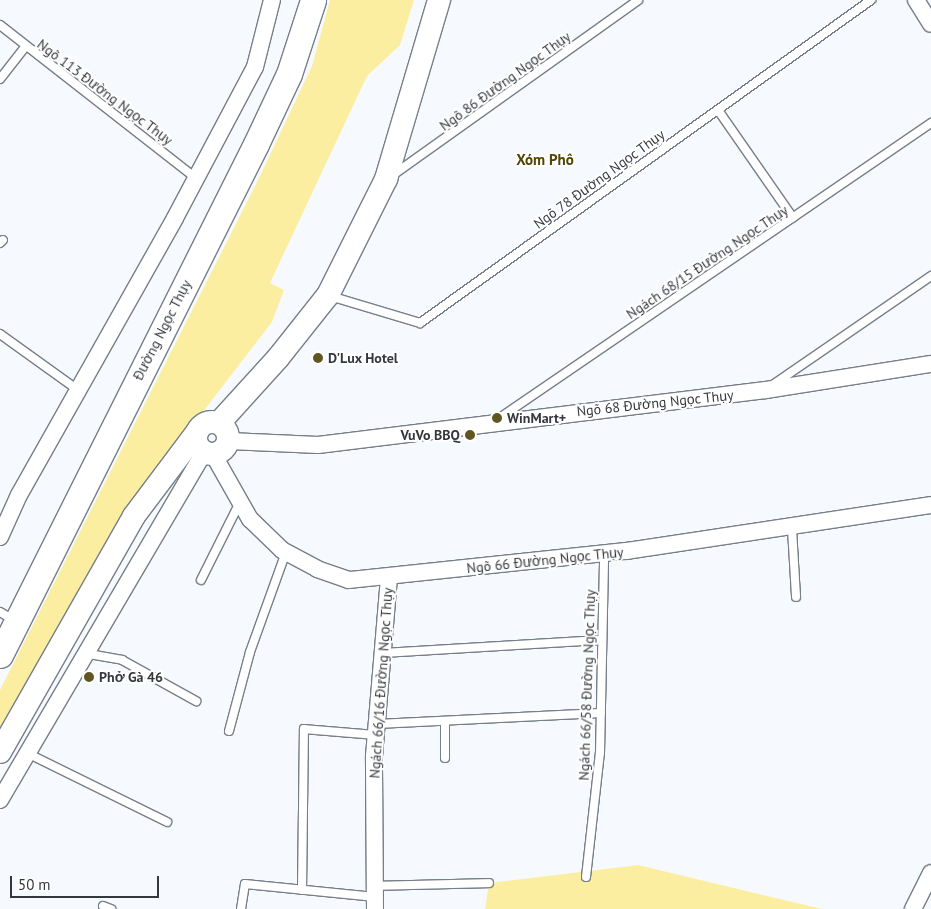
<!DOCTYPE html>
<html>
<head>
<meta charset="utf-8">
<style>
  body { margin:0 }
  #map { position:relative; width:931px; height:909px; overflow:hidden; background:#f6faff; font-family:"PT Sans",sans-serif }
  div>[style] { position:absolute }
  .green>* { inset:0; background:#fceea0 }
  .roads { filter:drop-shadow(1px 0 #767f89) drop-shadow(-1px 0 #767f89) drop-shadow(0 1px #767f89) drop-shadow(0 -1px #767f89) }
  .lane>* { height:8px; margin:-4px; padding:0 4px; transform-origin:4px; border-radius:4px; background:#fff }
  .street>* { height:16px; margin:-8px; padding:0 8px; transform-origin:8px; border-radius:8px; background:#fff }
  .secondary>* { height:22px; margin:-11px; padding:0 11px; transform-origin:11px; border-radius:11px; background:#fff }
  .secondary>.ring { margin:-11px; padding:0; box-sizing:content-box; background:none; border:22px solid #fff; border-radius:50% }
  .primary>* { height:25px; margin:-12.5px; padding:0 12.5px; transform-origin:12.5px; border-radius:12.5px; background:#fff }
  .dots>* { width:14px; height:14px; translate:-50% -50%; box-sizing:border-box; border:2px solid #fff; border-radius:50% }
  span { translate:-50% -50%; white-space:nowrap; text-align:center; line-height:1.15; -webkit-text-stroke:4px #fff; paint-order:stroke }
  .street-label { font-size:14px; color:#34383d }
  .poi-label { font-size:14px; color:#34383d; font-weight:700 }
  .left { translate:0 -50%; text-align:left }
  .right { translate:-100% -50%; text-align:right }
  .neighbourhood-label { font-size:15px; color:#504502; font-weight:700 }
  .scale { position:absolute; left:10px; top:876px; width:149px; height:22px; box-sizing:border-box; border:2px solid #34383d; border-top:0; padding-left:6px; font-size:15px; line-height:18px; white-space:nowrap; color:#34383d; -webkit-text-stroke:4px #fff; paint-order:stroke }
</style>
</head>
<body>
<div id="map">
  <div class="green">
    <div style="clip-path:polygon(330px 0,414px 0,400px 45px,367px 76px,270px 283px,284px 290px,272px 322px,166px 460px,0 739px,0 690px,258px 180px,312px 66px)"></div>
    <div style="clip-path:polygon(638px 865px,822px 909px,485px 909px,489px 883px)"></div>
  </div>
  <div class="roads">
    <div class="lane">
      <div style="left:0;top:25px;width:249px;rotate:38deg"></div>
      <div style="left:0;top:79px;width:41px;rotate:-52deg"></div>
      <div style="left:718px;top:110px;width:131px;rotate:55.2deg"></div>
      <div style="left:393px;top:175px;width:301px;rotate:-35.5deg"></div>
      <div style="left:0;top:243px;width:4px;rotate:-45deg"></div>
      <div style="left:330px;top:296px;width:94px;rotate:16.7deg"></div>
      <div style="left:420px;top:323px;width:555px;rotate:-35.61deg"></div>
      <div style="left:0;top:334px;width:96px;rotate:35.7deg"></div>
      <div style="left:774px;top:384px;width:191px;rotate:-34.5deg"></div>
      <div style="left:498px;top:419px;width:525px;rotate:-34.36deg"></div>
      <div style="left:792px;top:529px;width:68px;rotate:86.6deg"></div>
      <div style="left:201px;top:580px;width:87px;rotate:-63.4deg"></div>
      <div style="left:0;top:612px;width:16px;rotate:30deg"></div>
      <div style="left:383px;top:653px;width:219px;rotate:-3.4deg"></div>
      <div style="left:89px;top:654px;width:34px;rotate:10deg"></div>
      <div style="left:122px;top:660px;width:85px;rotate:29deg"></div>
      <div style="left:445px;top:721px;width:37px;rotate:90deg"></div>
      <div style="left:377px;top:724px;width:224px;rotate:-2.8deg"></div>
      <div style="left:229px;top:731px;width:82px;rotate:-75.1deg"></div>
      <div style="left:250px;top:652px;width:106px;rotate:-70.2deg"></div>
      <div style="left:29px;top:754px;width:154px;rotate:26.2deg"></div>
      <div style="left:586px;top:877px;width:125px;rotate:-83.6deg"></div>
      <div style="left:600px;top:753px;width:199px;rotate:-88.8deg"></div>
      <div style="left:375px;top:886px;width:114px;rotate:-1.5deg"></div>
      <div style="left:302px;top:890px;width:161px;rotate:-89.3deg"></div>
      <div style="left:304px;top:729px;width:71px;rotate:4.8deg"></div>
      <div style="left:103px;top:906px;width:9px;rotate:21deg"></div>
      <div style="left:241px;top:909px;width:25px;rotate:-81deg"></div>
      <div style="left:245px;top:884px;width:131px;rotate:5.7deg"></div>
    </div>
    <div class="street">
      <div style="left:916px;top:0;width:28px;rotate:58deg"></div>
      <div style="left:229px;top:441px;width:89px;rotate:2.6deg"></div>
      <div style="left:318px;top:445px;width:451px;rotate:-7deg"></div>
      <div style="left:766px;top:390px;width:167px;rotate:-9deg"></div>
      <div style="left:213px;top:454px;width:75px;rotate:60.4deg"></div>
      <div style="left:250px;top:519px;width:45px;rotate:44.1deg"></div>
      <div style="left:282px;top:550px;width:40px;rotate:28deg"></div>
      <div style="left:317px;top:569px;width:34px;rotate:19deg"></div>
      <div style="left:349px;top:580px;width:280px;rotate:-6deg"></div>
      <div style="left:627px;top:551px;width:307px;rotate:-8.6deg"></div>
      <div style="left:0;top:537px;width:46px;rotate:-65.7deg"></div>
      <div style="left:19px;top:495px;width:318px;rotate:-60.6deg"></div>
      <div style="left:175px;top:218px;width:171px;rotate:-62.1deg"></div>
      <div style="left:255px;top:67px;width:69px;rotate:-75.8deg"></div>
      <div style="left:0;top:800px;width:403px;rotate:-59.6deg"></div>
      <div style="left:375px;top:909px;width:153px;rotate:-90.4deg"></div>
      <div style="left:374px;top:756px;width:180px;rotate:-85.2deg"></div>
      <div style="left:913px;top:909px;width:40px;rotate:-63.4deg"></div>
    </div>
    <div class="secondary">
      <div class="ring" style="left:196px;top:422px;width:10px;height:10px"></div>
      <div style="left:219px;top:423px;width:88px;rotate:-47.8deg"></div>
      <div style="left:278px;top:358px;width:80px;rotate:-51.6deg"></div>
      <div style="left:328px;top:295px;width:130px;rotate:-63.4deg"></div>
      <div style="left:386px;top:179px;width:187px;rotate:-73.5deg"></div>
      <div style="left:0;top:752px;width:271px;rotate:-60.4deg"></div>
      <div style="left:134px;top:516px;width:105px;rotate:-53.1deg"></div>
    </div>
    <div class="primary">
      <div style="left:0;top:655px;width:572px;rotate:-63.39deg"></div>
      <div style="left:256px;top:144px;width:77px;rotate:-64.8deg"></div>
      <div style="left:289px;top:74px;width:78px;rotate:-72deg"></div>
    </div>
  </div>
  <div class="dots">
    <div style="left:318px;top:358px;background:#605622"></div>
    <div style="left:497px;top:418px;background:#605622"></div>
    <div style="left:470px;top:435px;background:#605622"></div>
    <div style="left:89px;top:677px;background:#605622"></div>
  </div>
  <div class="street-label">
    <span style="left:505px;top:81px;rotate:-36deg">Ngõ 86 Đường Ngọc Thụy</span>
    <span style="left:105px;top:92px;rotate:37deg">Ngõ 113 Đường Ngọc Thụy</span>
    <span style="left:599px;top:179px;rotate:-36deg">Ngõ 78 Đường Ngọc Thụy</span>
    <span style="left:707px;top:262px;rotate:-34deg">Ngách 68/15 Đường Ngọc Thụy</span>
    <span style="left:162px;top:330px;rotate:-63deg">Đường Ngọc Thụy</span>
    <span style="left:655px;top:403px;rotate:-6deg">Ngõ 68 Đường Ngọc Thụy</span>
    <span style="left:545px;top:560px;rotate:-6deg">Ngõ 66 Đường Ngọc Thụy</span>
    <span style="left:381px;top:683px;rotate:-86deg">Ngách 66/16 Đường Ngọc Thụy</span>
    <span style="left:587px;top:685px;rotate:-88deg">Ngách 66/58 Đường Ngọc Thụy</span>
  </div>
  <div class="poi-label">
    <span class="left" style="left:328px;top:358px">D'Lux Hotel</span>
    <span class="left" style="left:507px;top:418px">WinMart+</span>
    <span class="right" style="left:460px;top:435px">VuVo BBQ</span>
    <span class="left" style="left:99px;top:677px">Phở Gà 46</span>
  </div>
  <div class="neighbourhood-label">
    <span style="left:545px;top:160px">Xóm Phô</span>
  </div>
  <div class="scale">50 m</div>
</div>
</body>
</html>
